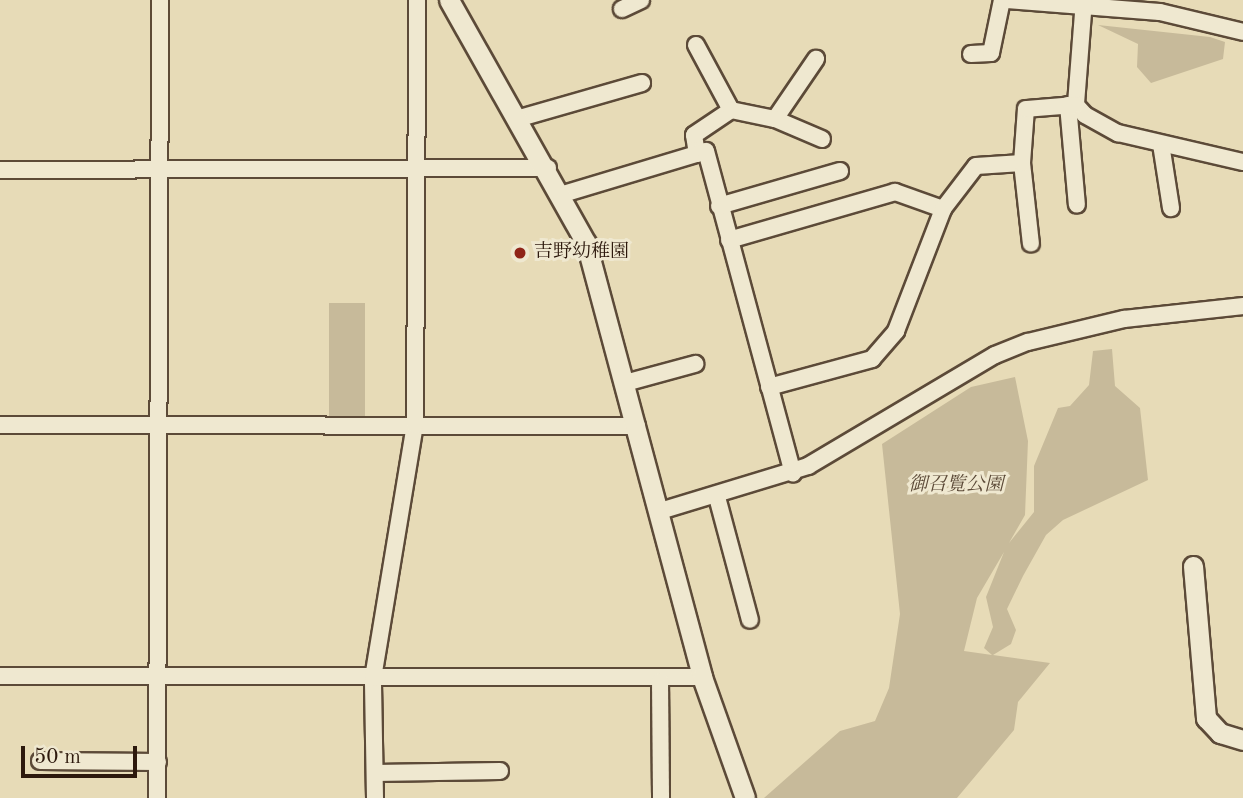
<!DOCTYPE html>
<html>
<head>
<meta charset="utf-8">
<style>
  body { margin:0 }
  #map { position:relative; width:1243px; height:798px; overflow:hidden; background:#e7dbb7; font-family:"Old Standard TT","Noto Serif JP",serif }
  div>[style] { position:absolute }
  .green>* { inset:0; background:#c7ba9a; transform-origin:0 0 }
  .roads { filter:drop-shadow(2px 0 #5c4a38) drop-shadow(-2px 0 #5c4a38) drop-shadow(0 2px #5c4a38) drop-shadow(0 -2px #5c4a38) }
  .minor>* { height:16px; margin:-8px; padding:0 8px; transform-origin:8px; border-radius:8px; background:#efe8d0 }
  .tertiary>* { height:19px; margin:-9.5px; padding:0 9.5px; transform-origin:9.5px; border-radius:9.5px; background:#efe8d0 }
  .dots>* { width:19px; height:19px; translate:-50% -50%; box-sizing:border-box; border:4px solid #efe8d0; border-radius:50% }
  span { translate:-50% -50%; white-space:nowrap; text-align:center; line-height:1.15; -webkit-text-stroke:6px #efe8d0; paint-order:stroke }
  .poi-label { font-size:19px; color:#2d190d }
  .left { translate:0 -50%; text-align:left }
  .park-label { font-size:19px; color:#5b4937; font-style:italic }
  .scale { position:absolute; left:21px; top:746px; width:116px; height:32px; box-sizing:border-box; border:4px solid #2d190d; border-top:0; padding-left:9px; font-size:21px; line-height:24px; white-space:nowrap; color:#2d190d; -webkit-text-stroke:5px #efe8d0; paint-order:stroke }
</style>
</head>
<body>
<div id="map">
  <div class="green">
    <div style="clip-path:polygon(1098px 25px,1210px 37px,1225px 42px,1223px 59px,1151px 83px,1137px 67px,1138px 44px)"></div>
    <div style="left:329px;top:303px;width:36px;height:118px"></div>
    <div style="clip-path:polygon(evenodd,1112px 349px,1115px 386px,1140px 408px,1148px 480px,1063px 520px,1046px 535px,1023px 576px,1007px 609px,1016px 630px,1011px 644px,993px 655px,1050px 663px,1018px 702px,1014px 730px,957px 798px,764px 798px,840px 731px,875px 721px,889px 688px,900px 614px,882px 444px,971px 387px,1015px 377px,1028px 441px,1025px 515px,1009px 543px,1034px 512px,1034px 466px,1058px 408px,1070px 406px,1089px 385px,1093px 351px,1112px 349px,1004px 552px,986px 597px,993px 627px,984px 648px,992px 655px,964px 651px,977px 598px,1004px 552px)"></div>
  </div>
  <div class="roads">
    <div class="minor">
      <div style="left:1007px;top:0;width:153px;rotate:4.5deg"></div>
      <div style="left:1160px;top:12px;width:85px;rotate:13.5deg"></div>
      <div style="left:1084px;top:0;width:105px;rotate:94.4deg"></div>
      <div style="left:1076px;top:105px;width:13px;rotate:48deg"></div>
      <div style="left:1085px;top:115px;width:38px;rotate:29deg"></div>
      <div style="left:1118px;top:133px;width:128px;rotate:13.1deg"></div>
      <div style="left:622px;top:9px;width:21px;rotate:-25deg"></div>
      <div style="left:696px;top:45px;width:74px;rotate:61.7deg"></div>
      <div style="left:971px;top:54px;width:20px;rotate:-3deg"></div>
      <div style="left:991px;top:53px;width:54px;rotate:-78.3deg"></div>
      <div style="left:1068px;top:105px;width:100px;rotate:84.9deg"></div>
      <div style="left:520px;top:118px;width:127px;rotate:-16deg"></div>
      <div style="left:775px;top:119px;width:73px;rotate:-55.7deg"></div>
      <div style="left:1161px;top:144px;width:65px;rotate:81.1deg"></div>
      <div style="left:697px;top:154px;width:19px;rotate:-99deg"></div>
      <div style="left:694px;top:135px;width:45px;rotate:-34deg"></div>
      <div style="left:731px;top:110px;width:45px;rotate:11.6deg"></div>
      <div style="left:775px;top:119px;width:51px;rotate:23.1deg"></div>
      <div style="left:1022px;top:163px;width:81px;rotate:83.7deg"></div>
      <div style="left:0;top:170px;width:548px;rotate:-0.21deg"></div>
      <div style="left:563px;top:194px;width:149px;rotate:-16.7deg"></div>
      <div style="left:706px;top:151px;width:334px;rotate:74.9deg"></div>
      <div style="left:719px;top:206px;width:126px;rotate:-16.1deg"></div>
      <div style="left:729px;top:240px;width:173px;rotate:-16.1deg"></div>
      <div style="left:895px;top:192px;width:51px;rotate:19.5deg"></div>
      <div style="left:625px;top:383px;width:73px;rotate:-15.2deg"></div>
      <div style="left:769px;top:387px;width:107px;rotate:-15.2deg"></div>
      <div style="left:872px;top:359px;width:37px;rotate:-49deg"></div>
      <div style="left:896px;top:331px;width:131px;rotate:-68.9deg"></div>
      <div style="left:943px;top:209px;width:54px;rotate:-52.5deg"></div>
      <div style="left:976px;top:166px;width:46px;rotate:-3.7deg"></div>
      <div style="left:1022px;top:163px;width:54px;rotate:-85.8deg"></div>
      <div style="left:1026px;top:109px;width:50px;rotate:-4.6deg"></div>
      <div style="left:0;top:425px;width:637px;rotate:0.09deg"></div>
      <div style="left:717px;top:497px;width:127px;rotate:75deg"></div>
      <div style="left:660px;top:511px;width:155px;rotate:-16.9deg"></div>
      <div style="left:808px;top:466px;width:217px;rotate:-30.7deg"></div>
      <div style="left:995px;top:355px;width:35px;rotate:-22deg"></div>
      <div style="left:1028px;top:342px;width:99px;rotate:-13.5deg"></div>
      <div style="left:1124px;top:319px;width:120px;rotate:-6.2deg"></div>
      <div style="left:0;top:676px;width:702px;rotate:0.08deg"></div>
      <div style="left:660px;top:681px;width:117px;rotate:89.5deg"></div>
      <div style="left:40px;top:761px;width:118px;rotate:0.5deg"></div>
      <div style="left:375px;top:773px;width:125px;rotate:-0.9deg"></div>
      <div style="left:157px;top:798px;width:798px;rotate:-89.78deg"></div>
      <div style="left:375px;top:798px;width:120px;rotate:-91deg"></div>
      <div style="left:373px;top:678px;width:256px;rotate:-80.6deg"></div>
      <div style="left:415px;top:425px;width:425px;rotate:-89.7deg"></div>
    </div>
    <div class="tertiary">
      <div style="left:449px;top:0;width:279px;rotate:60.6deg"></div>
      <div style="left:586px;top:243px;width:449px;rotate:75deg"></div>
      <div style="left:702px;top:677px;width:128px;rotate:70.4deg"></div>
      <div style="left:1193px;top:566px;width:153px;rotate:85.1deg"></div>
      <div style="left:1206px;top:718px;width:21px;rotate:47deg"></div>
      <div style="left:1220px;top:733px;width:24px;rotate:17deg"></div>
    </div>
  </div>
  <div class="dots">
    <div style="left:520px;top:253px;background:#8f2418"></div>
  </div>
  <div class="poi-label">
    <span class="left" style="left:534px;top:253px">吉野幼稚園</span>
  </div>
  <div class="park-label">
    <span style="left:956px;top:486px">御召覧公園</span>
  </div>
  <div class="scale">50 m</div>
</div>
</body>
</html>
